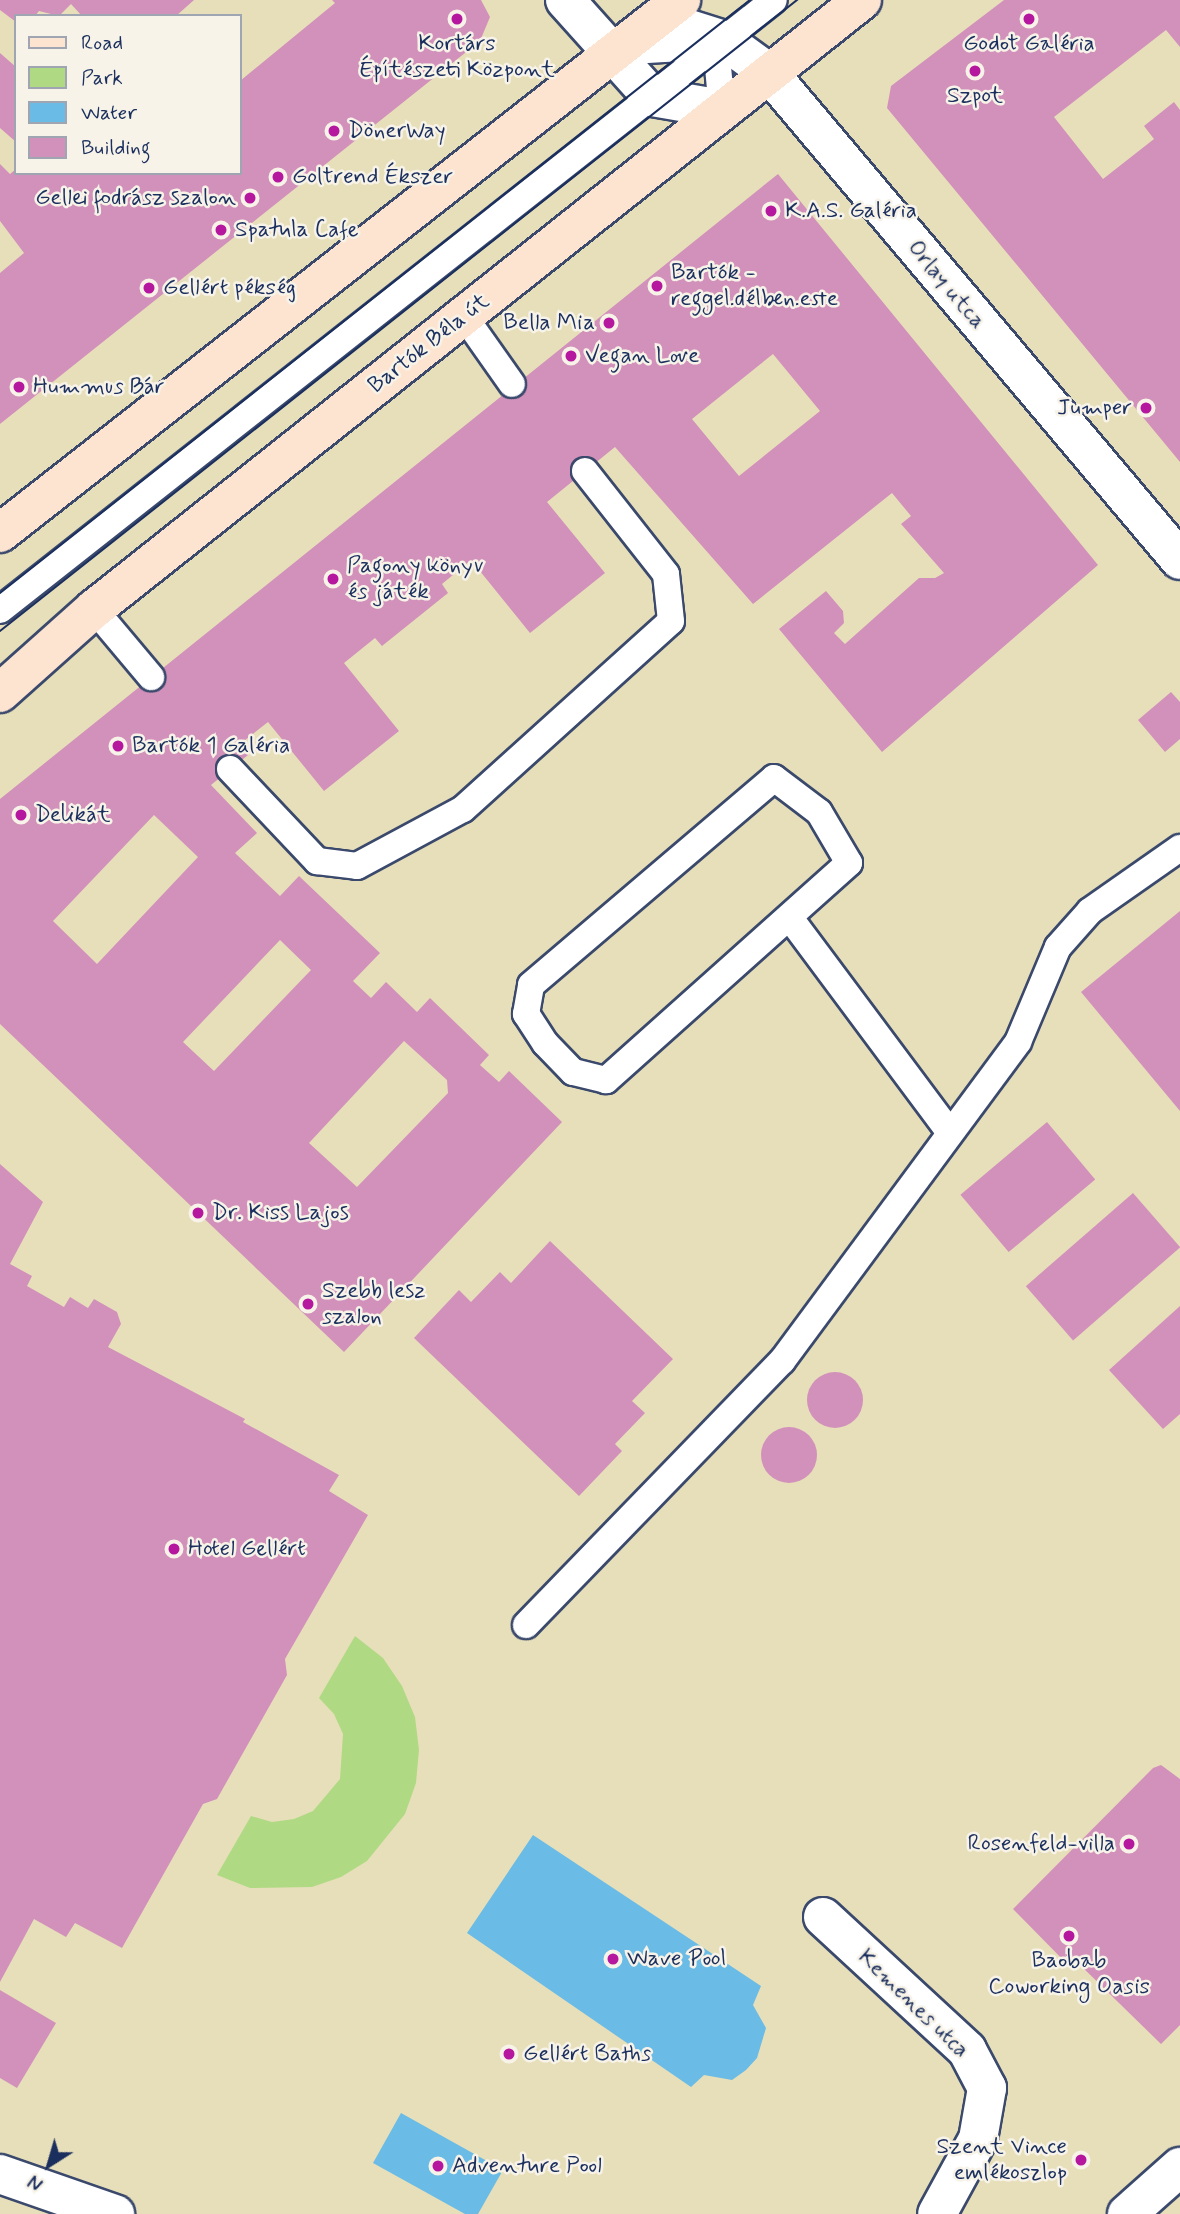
<!DOCTYPE html>
<html>
<head>
<meta charset="utf-8">
<style>
  body { margin:0 }
  #map { position:relative; width:1180px; height:2214px; overflow:hidden; background:#e7dfba; font-family:Mynerve,sans-serif }
  div>[style] { position:absolute }
  .green>* { inset:0; background:#b0d983 }
  .water>* { inset:0; background:#6abbe5 }
  .building>* { inset:0; background:#d291ba; transform-origin:0 0 }
  .round { border-radius:50% }
  .roads { filter:drop-shadow(2px 0 #3a496c) drop-shadow(-2px 0 #3a496c) drop-shadow(0 2px #3a496c) drop-shadow(0 -2px #3a496c) }
  .service>* { height:26px; margin:-13px; padding:0 13px; transform-origin:13px; border-radius:13px; background:#fff }
  .minor>* { height:38px; margin:-19px; padding:0 19px; transform-origin:19px; border-radius:19px; background:#fff }
  .secondary>* { height:38px; margin:-19px; padding:0 19px; transform-origin:19px; border-radius:19px; background:#fde4d1 }
  .tram>* { height:2px; margin:-1px; padding:0 1px; transform-origin:1px; border-radius:1px; background:#1b2f5e }
  .dots>* { width:19px; height:19px; translate:-50% -50%; box-sizing:border-box; border:4px solid #f7f3e8; border-radius:50% }
  span { translate:-50% -50%; white-space:nowrap; text-align:center; line-height:1.15; -webkit-text-stroke:5px #f7f3e8; paint-order:stroke }
  .poi-label { font-size:23px; color:#1b2f5e }
  .left { translate:0 -50%; text-align:left }
  .right { translate:-100% -50%; text-align:right }
  .street-label { font-size:23px; color:#1b2f5e }
  .legend { position:absolute; left:14px; top:14px; width:228px; height:161px; box-sizing:border-box; background:#f7f3e8; border:2px solid #9fa5b1; margin:0; padding:9px 12px; list-style:none; font-size:21px; color:#1b2f5e }
  .legend li { display:flex; align-items:center; gap:14px; height:35px }
  .legend b { width:35px; border:2px solid #9fa5b1 }
  .north { position:absolute; left:14px; top:2130px; width:70px; height:70px; -webkit-text-stroke:5px #f7f3e8; paint-order:stroke; rotate:217deg; font-size:19px; font-weight:700; line-height:28px; text-align:center; color:#1b2f5e }
  .north::after { content:''; display:block; margin:auto; width:24px; height:32px; background:#1b2f5e; clip-path:polygon(50% 0,100% 100%,50% 72%,0 100%) }
</style>
</head>
<body>
<div id="map">
  <div class="green">
    <div style="clip-path:polygon(355px 1636px,383px 1658px,402px 1686px,415px 1717px,419px 1750px,416px 1783px,405px 1814px,367px 1861px,341px 1877px,312px 1887px,250px 1888px,217px 1875px,251px 1816px,272px 1822px,294px 1819px,313px 1811px,340px 1779px,343px 1734px,334px 1714px,319px 1698px)"></div>
  </div>
  <div class="water">
    <div style="clip-path:polygon(533px 1835px,761px 1986px,753px 2005px,766px 2028px,757px 2058px,746px 2070px,732px 2080px,704px 2075px,691px 2087px,467px 1933px)"></div>
    <div style="clip-path:polygon(401px 2113px,503px 2170px,478px 2214px,465px 2214px,373px 2163px)"></div>
  </div>
  <div class="building">
    <div style="clip-path:polygon(0 0,194px 0,176px 16px,82px 16px,71px 4px,59px 16px,39px 11px,35px 16px,16px 16px,16px 22px,0 10px)"></div>
    <div style="clip-path:polygon(332px 0,481px 0,490px 17px,480px 41px,0 424px,0 273px,24px 253px,0 221px,0 164px,10px 174px,16px 169px,16px 173px,240px 173px,240px 81px,335px 3px)"></div>
    <div style="clip-path:polygon(1004px 0,1180px 0,1180px 47px,1166px 30px,1054px 117px,1103px 179px,1154px 139px,1144px 126px,1174px 102px,1180px 110px,1180px 462px,887px 108px,891px 86px)"></div>
    <div style="clip-path:polygon(0 53px,16px 67px,16px 142px,0 128px)"></div>
    <div style="clip-path:polygon(evenodd,778px 174px,1098px 565px,882px 752px,779px 629px,826px 591px,843px 611px,844px 623px,834px 633px,845px 644px,919px 578px,935px 578px,944px 573px,901px 524px,911px 516px,892px 493px,753px 604px,615px 447px,547px 502px,605px 573px,530px 633px,471px 560px,442px 584px,448px 593px,382px 646px,375px 638px,344px 663px,399px 731px,324px 791px,268px 722px,240px 744px,248px 755px,211px 785px,257px 833px,235px 853px,280px 896px,299px 876px,380px 953px,353px 981px,371px 998px,386px 982px,417px 1012px,430px 998px,489px 1055px,480px 1065px,499px 1082px,509px 1071px,562px 1122px,344px 1352px,0 1024px,0 799px,778px 174px,773px 354px,820px 411px,739px 476px,692px 419px,773px 354px,778px 174px,154px 815px,198px 857px,97px 964px,53px 921px,154px 815px,778px 174px,280px 940px,311px 970px,214px 1071px,183px 1042px,280px 940px,778px 174px,404px 1041px,447px 1080px,448px 1093px,357px 1187px,309px 1143px,404px 1041px)"></div>
    <div style="clip-path:polygon(1171px 692px,1180px 702px,1180px 739px,1165px 752px,1138px 720px)"></div>
    <div style="clip-path:polygon(1180px 911px,1180px 1111px,1081px 992px)"></div>
    <div style="left:1047px;top:1122px;width:75px;height:113px;rotate:50deg"></div>
    <div style="clip-path:polygon(0 1164px,43px 1202px,10px 1264px,32px 1276px,27px 1286px,64px 1307px,70px 1297px,88px 1308px,94px 1299px,117px 1312px,121px 1324px,108px 1347px,245px 1419px,243px 1422px,339px 1475px,329px 1491px,368px 1515px,285px 1659px,287px 1675px,217px 1799px,203px 1804px,122px 1948px,75px 1923px,66px 1937px,34px 1919px,0 1982px)"></div>
    <div style="left:1133px;top:1193px;width:72px;height:142px;rotate:49deg"></div>
    <div style="clip-path:polygon(550px 1241px,673px 1359px,632px 1401px,645px 1413px,615px 1444px,622px 1451px,579px 1496px,414px 1338px,459px 1290px,471px 1302px,500px 1272px,511px 1283px)"></div>
    <div style="clip-path:polygon(1180px 1306px,1180px 1414px,1163px 1429px,1109px 1370px)"></div>
    <div class="round" style="left:807px;top:1372px;width:56px;height:56px"></div>
    <div class="round" style="left:761px;top:1427px;width:56px;height:56px"></div>
    <div style="clip-path:polygon(1161px 1765px,1180px 1779px,1180px 2025px,1161px 2044px,1077px 1962px,1071px 1968px,1013px 1909px,1153px 1768px)"></div>
    <div style="clip-path:polygon(0 1990px,56px 2023px,17px 2088px,0 2078px)"></div>
  </div>
  <div class="roads">
    <div class="service">
      <div style="left:716px;top:46px;width:63px;rotate:84.6deg"></div>
      <div style="left:613px;top:52px;width:103px;rotate:-3.3deg"></div>
      <div style="left:464px;top:316px;width:83px;rotate:54.8deg"></div>
      <div style="left:94px;top:609px;width:89px;rotate:50deg"></div>
      <div style="left:0;top:610px;width:985px;rotate:-38.24deg"></div>
      <div style="left:230px;top:769px;width:127px;rotate:46.6deg"></div>
      <div style="left:317px;top:861px;width:40px;rotate:7.1deg"></div>
      <div style="left:357px;top:866px;width:120px;rotate:-28.3deg"></div>
      <div style="left:463px;top:809px;width:280px;rotate:-42.1deg"></div>
      <div style="left:671px;top:621px;width:47px;rotate:-96.1deg"></div>
      <div style="left:666px;top:574px;width:131px;rotate:-128.2deg"></div>
      <div style="left:774px;top:778px;width:56px;rotate:37.1deg"></div>
      <div style="left:819px;top:812px;width:59px;rotate:59.5deg"></div>
      <div style="left:849px;top:863px;width:326px;rotate:138.2deg"></div>
      <div style="left:606px;top:1080px;width:34px;rotate:-166deg"></div>
      <div style="left:573px;top:1072px;width:40px;rotate:-134deg"></div>
      <div style="left:545px;top:1043px;width:35px;rotate:-123deg"></div>
      <div style="left:526px;top:1014px;width:29px;rotate:-80deg"></div>
      <div style="left:531px;top:985px;width:319px;rotate:-40.4deg"></div>
      <div style="left:790px;top:918px;width:268px;rotate:53.3deg"></div>
      <div style="left:526px;top:1625px;width:368px;rotate:-45.9deg"></div>
      <div style="left:782px;top:1361px;width:397px;rotate:-53.5deg"></div>
      <div style="left:1018px;top:1042px;width:103px;rotate:-67.2deg"></div>
      <div style="left:1058px;top:947px;width:48px;rotate:-48.4deg"></div>
      <div style="left:1090px;top:911px;width:110px;rotate:-35deg"></div>
    </div>
    <div class="minor">
      <div style="left:565px;top:0;width:130px;rotate:48.1deg"></div>
      <div style="left:652px;top:97px;width:71px;rotate:9.7deg"></div>
      <div style="left:657px;top:19px;width:70px;rotate:17.4deg"></div>
      <div style="left:724px;top:40px;width:56px;rotate:36.3deg"></div>
      <div style="left:769px;top:73px;width:637px;rotate:49.84deg"></div>
      <div style="left:823px;top:1917px;width:196px;rotate:42.7deg"></div>
      <div style="left:967px;top:2050px;width:43px;rotate:62.2deg"></div>
      <div style="left:987px;top:2088px;width:52px;rotate:100deg"></div>
      <div style="left:978px;top:2139px;width:85px;rotate:118.7deg"></div>
      <div style="left:0;top:2174px;width:122px;rotate:19.2deg"></div>
      <div style="left:1127px;top:2214px;width:71px;rotate:-41.6deg"></div>
    </div>
    <div class="secondary">
      <div style="left:0;top:533px;width:865px;rotate:-38.05deg"></div>
      <div style="left:0;top:693px;width:126px;rotate:-41.8deg"></div>
      <div style="left:94px;top:609px;width:980px;rotate:-38.41deg"></div>
    </div>
  </div>
  <div class="tram">
    <div style="left:0;top:593px;width:956px;rotate:-38.33deg"></div>
    <div style="left:0;top:631px;width:1017px;rotate:-38.37deg"></div>
  </div>
  <div class="dots">
    <div style="left:457px;top:19px;background:#b5179e"></div>
    <div style="left:1029px;top:19px;background:#b5179e"></div>
    <div style="left:975px;top:71px;background:#b5179e"></div>
    <div style="left:334px;top:131px;background:#b5179e"></div>
    <div style="left:278px;top:177px;background:#b5179e"></div>
    <div style="left:250px;top:198px;background:#b5179e"></div>
    <div style="left:771px;top:211px;background:#b5179e"></div>
    <div style="left:221px;top:230px;background:#b5179e"></div>
    <div style="left:657px;top:286px;background:#b5179e"></div>
    <div style="left:149px;top:288px;background:#b5179e"></div>
    <div style="left:609px;top:323px;background:#b5179e"></div>
    <div style="left:571px;top:356px;background:#b5179e"></div>
    <div style="left:19px;top:387px;background:#b5179e"></div>
    <div style="left:1146px;top:408px;background:#b5179e"></div>
    <div style="left:333px;top:579px;background:#b5179e"></div>
    <div style="left:118px;top:746px;background:#b5179e"></div>
    <div style="left:21px;top:815px;background:#b5179e"></div>
    <div style="left:198px;top:1213px;background:#b5179e"></div>
    <div style="left:308px;top:1304px;background:#b5179e"></div>
    <div style="left:174px;top:1549px;background:#b5179e"></div>
    <div style="left:1129px;top:1844px;background:#b5179e"></div>
    <div style="left:1069px;top:1936px;background:#b5179e"></div>
    <div style="left:613px;top:1959px;background:#b5179e"></div>
    <div style="left:509px;top:2054px;background:#b5179e"></div>
    <div style="left:1081px;top:2160px;background:#b5179e"></div>
    <div style="left:438px;top:2166px;background:#b5179e"></div>
  </div>
  <div class="poi-label">
    <span style="left:457px;top:57px">Kortárs<br>Építészeti Központ</span>
    <span style="left:1029px;top:44px">Godot Galéria</span>
    <span style="left:975px;top:96px">Szpot</span>
    <span class="left" style="left:348px;top:131px">DönerWay</span>
    <span class="left" style="left:292px;top:177px">Goltrend Ékszer</span>
    <span class="right" style="left:236px;top:198px">Gellei fodrász szalon</span>
    <span class="left" style="left:785px;top:211px">K.A.S. Galéria</span>
    <span class="left" style="left:235px;top:230px">Spatula Cafe</span>
    <span class="left" style="left:671px;top:286px">Bartók -<br>reggel.délben.este</span>
    <span class="left" style="left:163px;top:288px">Gellért pékség</span>
    <span class="right" style="left:595px;top:323px">Bella Mia</span>
    <span class="left" style="left:585px;top:356px">Vegan Love</span>
    <span class="left" style="left:33px;top:387px">Hummus Bár</span>
    <span class="right" style="left:1132px;top:408px">Jumper</span>
    <span class="left" style="left:347px;top:579px">Pagony könyv<br>és játék</span>
    <span class="left" style="left:132px;top:746px">Bartók 1 Galéria</span>
    <span class="left" style="left:35px;top:815px">Delikát</span>
    <span class="left" style="left:212px;top:1213px">Dr. Kiss Lajos</span>
    <span class="left" style="left:322px;top:1304px">Szebb lesz<br>szalon</span>
    <span class="left" style="left:188px;top:1549px">Hotel Gellért</span>
    <span class="right" style="left:1115px;top:1844px">Rosenfeld-villa</span>
    <span class="left" style="left:627px;top:1959px">Wave Pool</span>
    <span style="left:1069px;top:1974px">Baobab<br>Coworking Oasis</span>
    <span class="left" style="left:523px;top:2054px">Gellért Baths</span>
    <span class="right" style="left:1067px;top:2160px">Szent Vince<br>emlékoszlop</span>
    <span class="left" style="left:452px;top:2166px">Adventure Pool</span>
  </div>
  <div class="street-label">
    <span style="left:946px;top:285px;rotate:50deg">Orlay utca</span>
    <span style="left:429px;top:344px;rotate:-38deg">Bartók Béla út</span>
    <span style="left:913px;top:2004px;rotate:44deg">Kemenes utca</span>
  </div>
  <ul class="legend">
  <li><b style="height:9px;background:#fde4d1"></b>Road</li>
  <li><b style="height:19px;background:#b0d983"></b>Park</li>
  <li><b style="height:19px;background:#6abbe5"></b>Water</li>
  <li><b style="height:19px;background:#d291ba"></b>Building</li>
  </ul>
  <div class="north">N</div>
</div>
</body>
</html>
